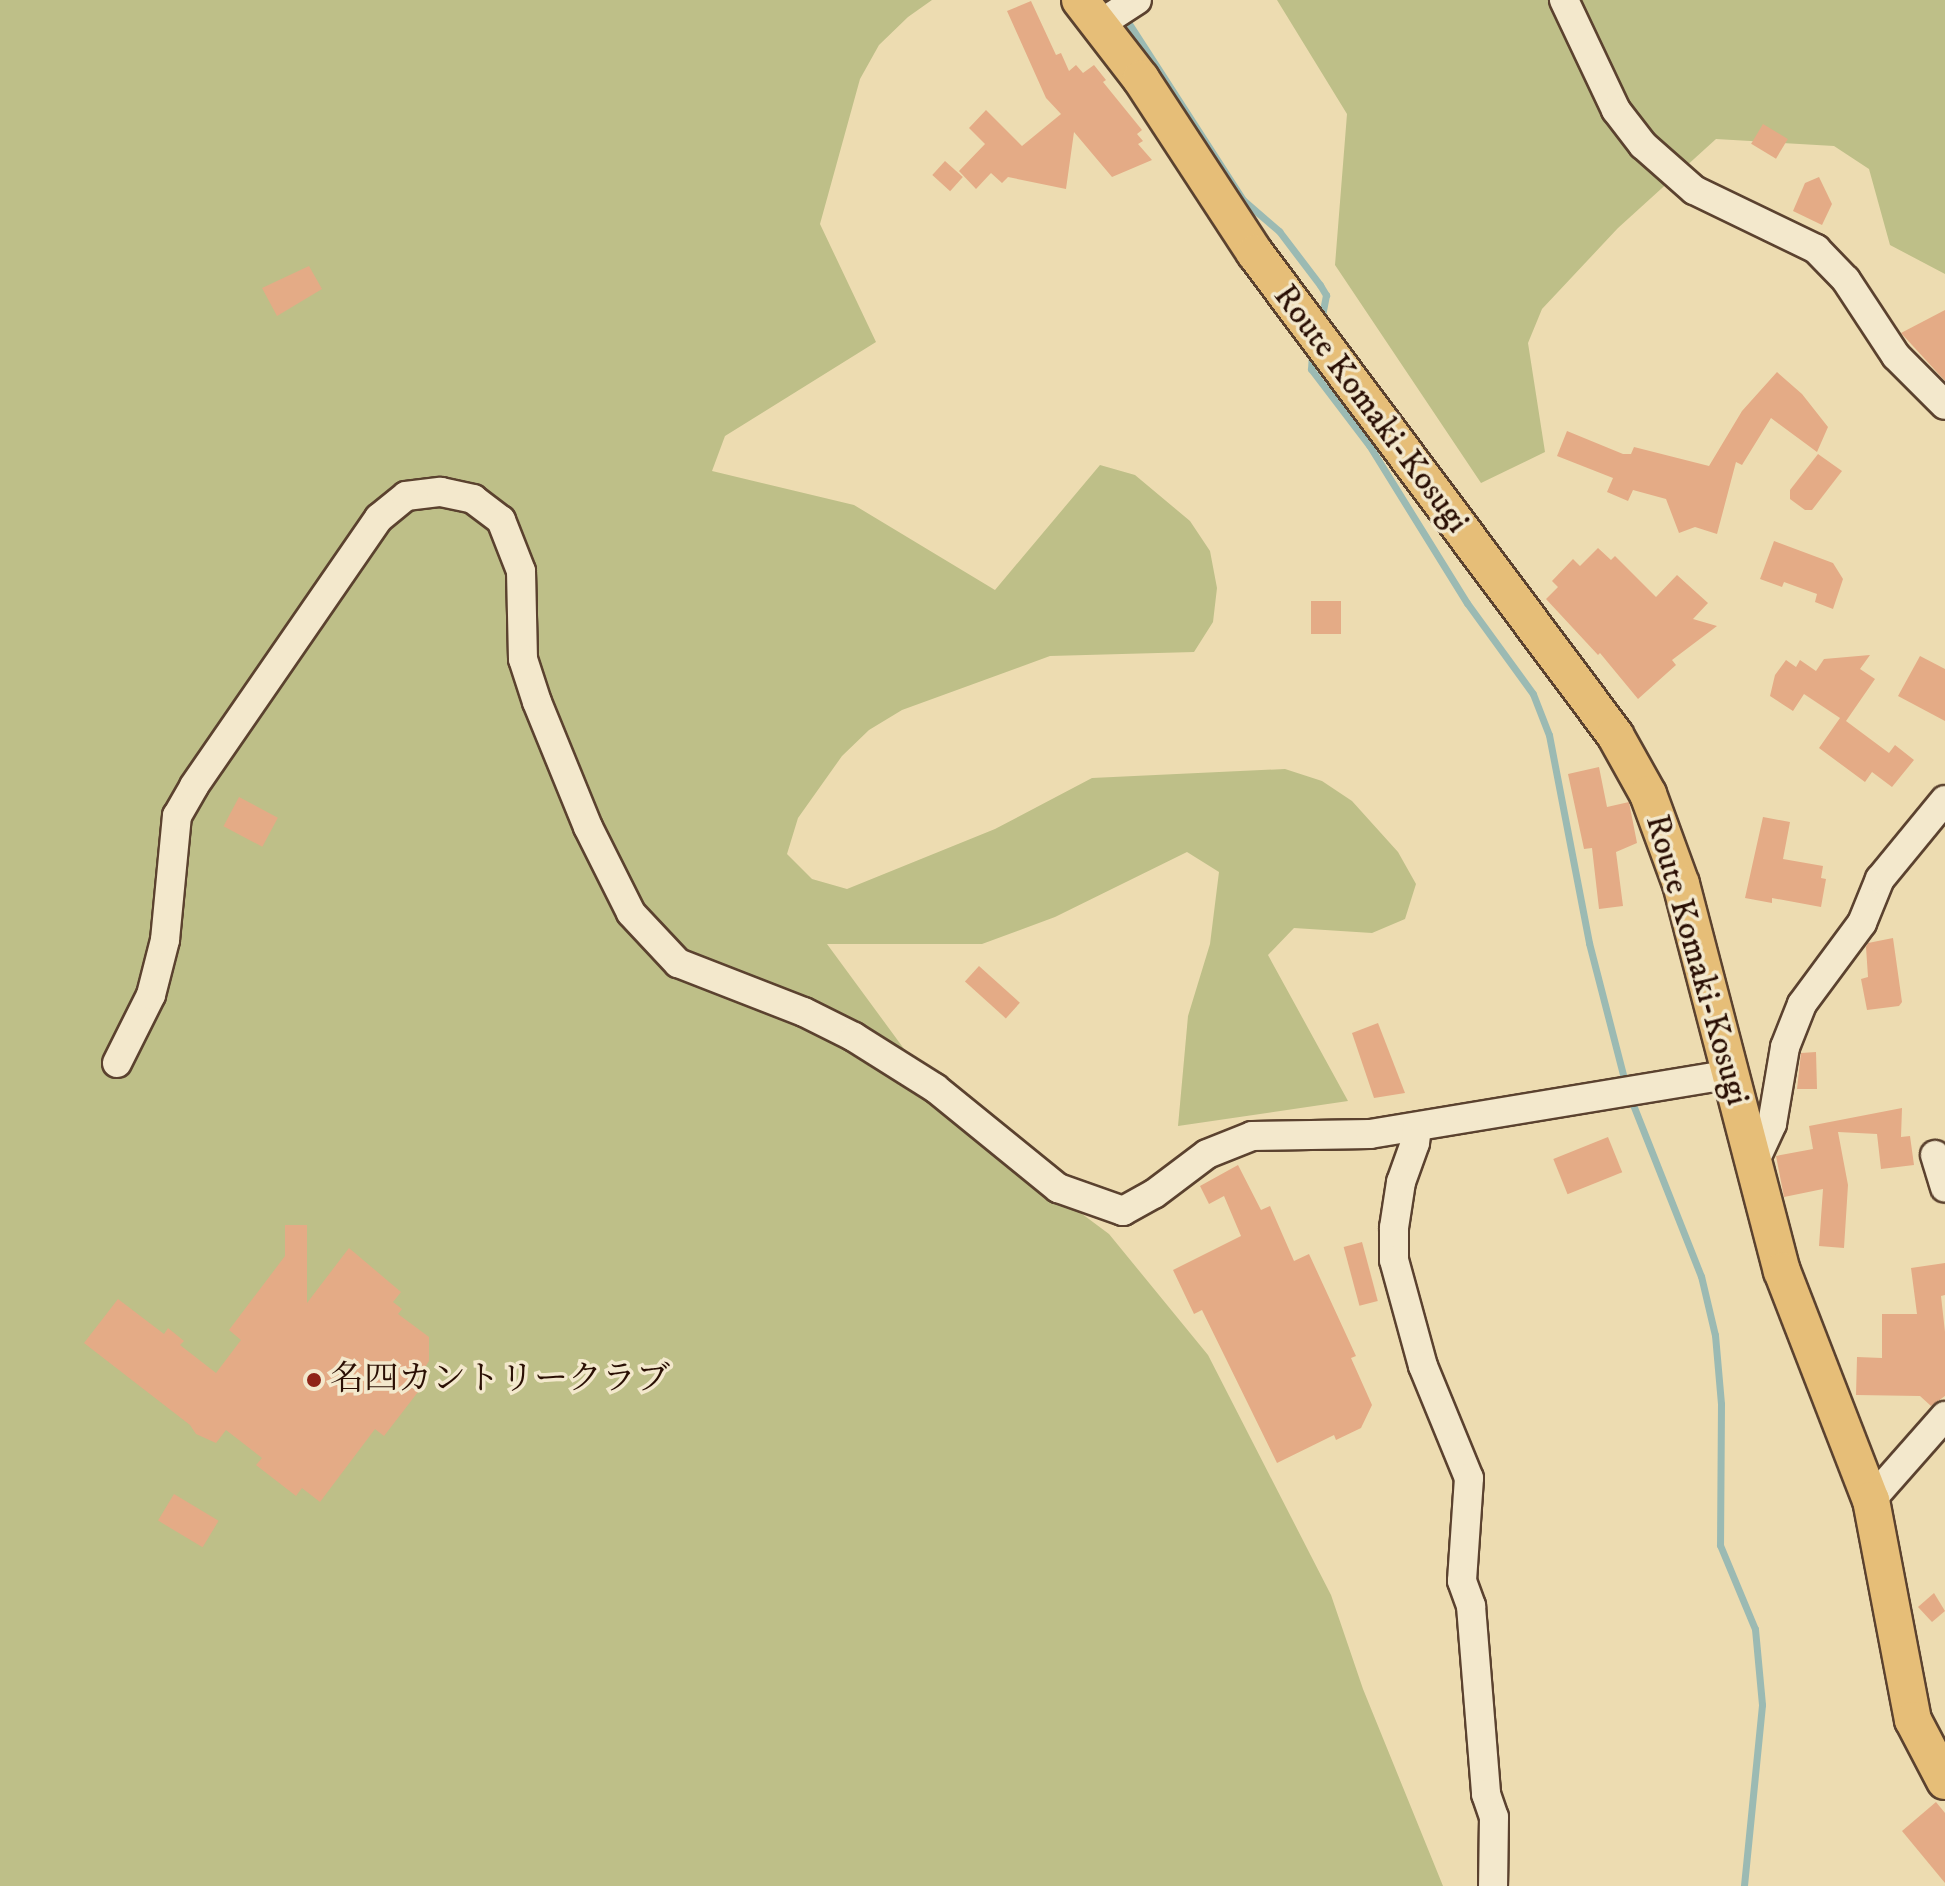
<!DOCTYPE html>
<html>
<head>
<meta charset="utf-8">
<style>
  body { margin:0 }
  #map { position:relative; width:1945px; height:1886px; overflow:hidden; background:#eddcb1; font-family:"IM FELL DW Pica","Noto Serif JP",serif }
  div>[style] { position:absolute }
  .green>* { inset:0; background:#bebf88 }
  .stream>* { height:7px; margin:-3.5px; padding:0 3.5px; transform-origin:3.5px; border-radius:3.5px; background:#9bbab3 }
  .building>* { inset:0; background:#e4ab86; transform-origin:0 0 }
  .roads { filter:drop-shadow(2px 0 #5b422f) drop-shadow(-2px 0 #5b422f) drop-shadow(0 2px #5b422f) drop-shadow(0 -2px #5b422f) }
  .minor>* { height:28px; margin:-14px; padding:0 14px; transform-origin:14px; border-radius:14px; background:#f3e8cc }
  .major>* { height:36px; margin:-18px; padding:0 18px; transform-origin:18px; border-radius:18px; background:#e6be78 }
  .dots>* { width:22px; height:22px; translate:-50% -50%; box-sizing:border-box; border:4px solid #f3e8cc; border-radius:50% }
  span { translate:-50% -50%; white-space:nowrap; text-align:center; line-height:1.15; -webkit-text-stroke:7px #f3e8cc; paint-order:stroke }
  .street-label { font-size:34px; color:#2a0f04 }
  .poi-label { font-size:34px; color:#2a0f04 }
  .left { translate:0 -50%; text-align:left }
</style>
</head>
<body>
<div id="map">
  <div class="green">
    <div style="clip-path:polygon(0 0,932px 0,908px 17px,879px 45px,860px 79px,820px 224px,876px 342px,725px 436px,712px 471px,854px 505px,995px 590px,1100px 465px,1135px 475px,1190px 521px,1210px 551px,1217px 588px,1213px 622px,1194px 652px,1050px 656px,902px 710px,869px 730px,842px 756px,798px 818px,787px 854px,812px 879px,847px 889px,995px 829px,1092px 778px,1285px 769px,1322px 781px,1352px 801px,1398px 852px,1416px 884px,1405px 919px,1372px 933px,1294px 928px,1268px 955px,1348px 1101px,1178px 1126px,1188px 1016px,1210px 944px,1219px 872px,1187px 852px,1055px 917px,982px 944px,827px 944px,957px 1121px,1109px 1234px,1208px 1355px,1331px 1595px,1363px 1689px,1443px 1886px,0 1886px)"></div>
    <div style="clip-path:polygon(1277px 0,1945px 0,1945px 274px,1890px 245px,1869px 169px,1834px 146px,1716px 139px,1618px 228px,1542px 309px,1528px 343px,1545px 452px,1481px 483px,1335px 265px,1347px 114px)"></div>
  </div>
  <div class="stream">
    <div style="left:1124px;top:16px;width:219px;rotate:57.1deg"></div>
    <div style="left:1243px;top:200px;width:48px;rotate:40.7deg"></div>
    <div style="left:1279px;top:231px;width:68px;rotate:52.8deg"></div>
    <div style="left:1320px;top:285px;width:12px;rotate:59deg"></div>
    <div style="left:1326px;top:295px;width:25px;rotate:101deg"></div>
    <div style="left:1312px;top:351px;width:18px;rotate:93deg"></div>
    <div style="left:1311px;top:369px;width:96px;rotate:52.7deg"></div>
    <div style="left:1369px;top:445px;width:186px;rotate:58.2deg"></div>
    <div style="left:1467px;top:603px;width:112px;rotate:54deg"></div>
    <div style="left:1533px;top:694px;width:44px;rotate:68.7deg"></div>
    <div style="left:1549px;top:735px;width:212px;rotate:79.1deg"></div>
    <div style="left:1589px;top:943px;width:148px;rotate:75.5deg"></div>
    <div style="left:1630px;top:1097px;width:193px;rotate:68.4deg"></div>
    <div style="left:1701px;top:1276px;width:61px;rotate:76.7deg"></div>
    <div style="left:1715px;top:1335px;width:69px;rotate:85deg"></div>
    <div style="left:1721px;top:1404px;width:141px;rotate:90.4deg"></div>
    <div style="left:1720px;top:1545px;width:91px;rotate:67.4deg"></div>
    <div style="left:1755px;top:1629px;width:76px;rotate:84.7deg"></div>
    <div style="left:1762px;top:1705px;width:182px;rotate:95.7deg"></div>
  </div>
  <div class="building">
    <div style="clip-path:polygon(1031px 1px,1056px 55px,1061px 53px,1069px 71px,1076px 65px,1083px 73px,1094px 65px,1106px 80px,1103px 82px,1142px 130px,1137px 134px,1143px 141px,1138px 144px,1152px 160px,1112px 177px,1074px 132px,1066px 189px,1008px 177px,1002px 183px,991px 173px,976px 189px,959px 171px,985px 144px,969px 128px,986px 110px,1022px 146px,1061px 114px,1046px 98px,1007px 11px)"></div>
    <div style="left:1763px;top:124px;width:29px;height:23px;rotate:31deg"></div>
    <div style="left:945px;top:161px;width:24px;height:19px;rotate:42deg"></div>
    <div style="clip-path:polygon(1819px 177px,1832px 204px,1822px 225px,1793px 211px,1805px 183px)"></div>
    <div style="clip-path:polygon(309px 266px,322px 289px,277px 316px,262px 288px)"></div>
    <div style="clip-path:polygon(1945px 310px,1945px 381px,1901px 333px)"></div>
    <div style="clip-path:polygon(1777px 372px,1802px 394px,1828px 427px,1817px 452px,1771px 418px,1742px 465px,1736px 462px,1717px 534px,1695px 527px,1679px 533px,1666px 499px,1633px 490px,1628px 501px,1607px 492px,1613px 478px,1557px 456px,1567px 431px,1623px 454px,1631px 454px,1634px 447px,1709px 466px,1742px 411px)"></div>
    <div style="clip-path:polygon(1818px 454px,1842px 471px,1812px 510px,1805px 510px,1790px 499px,1790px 490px)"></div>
    <div style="clip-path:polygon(1774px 541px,1833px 563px,1843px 579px,1833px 609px,1815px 602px,1817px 594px,1784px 582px,1782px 587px,1760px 579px)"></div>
    <div style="clip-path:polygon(1598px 548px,1611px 560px,1615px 556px,1656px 597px,1677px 575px,1708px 603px,1693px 619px,1717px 626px,1672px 660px,1676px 665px,1638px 699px,1600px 653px,1598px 655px,1546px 599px,1558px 587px,1552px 581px,1573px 559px,1580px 566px)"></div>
    <div style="left:1311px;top:601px;width:30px;height:33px"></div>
    <div style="clip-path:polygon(1870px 655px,1860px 669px,1875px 679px,1846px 721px,1889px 753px,1895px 745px,1914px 760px,1892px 787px,1872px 772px,1865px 782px,1819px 748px,1840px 718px,1804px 694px,1793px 711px,1770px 696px,1775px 675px,1786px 660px,1796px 667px,1800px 660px,1816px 671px,1824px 659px)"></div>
    <div style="clip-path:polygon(1920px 656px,1945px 669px,1945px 721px,1898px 696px)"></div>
    <div style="clip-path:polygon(1599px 767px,1607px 807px,1629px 802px,1637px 843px,1616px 852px,1623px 906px,1599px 909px,1592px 848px,1584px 849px,1568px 774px)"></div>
    <div style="left:239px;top:797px;width:44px;height:33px;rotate:28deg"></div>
    <div style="clip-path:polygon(1763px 817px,1790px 822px,1783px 859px,1823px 866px,1821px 878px,1826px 879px,1821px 907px,1772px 898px,1772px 903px,1745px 898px)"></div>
    <div style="clip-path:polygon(1893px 938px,1902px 1002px,1899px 1006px,1867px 1010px,1861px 979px,1868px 977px,1866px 947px,1868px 943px)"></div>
    <div style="left:979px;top:966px;width:55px;height:21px;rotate:42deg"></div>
    <div style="clip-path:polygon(1378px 1023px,1405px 1093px,1374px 1098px,1352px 1033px)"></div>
    <div style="clip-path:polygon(1816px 1052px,1817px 1089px,1797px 1089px,1801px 1053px)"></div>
    <div style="clip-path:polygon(1902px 1108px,1901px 1137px,1910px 1136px,1914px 1165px,1881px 1169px,1877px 1134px,1838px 1132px,1848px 1185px,1844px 1248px,1819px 1246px,1823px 1189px,1784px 1197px,1776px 1156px,1813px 1149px,1809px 1126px)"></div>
    <div style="left:1608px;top:1137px;width:38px;height:59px;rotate:68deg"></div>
    <div style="clip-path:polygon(1238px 1165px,1261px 1210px,1270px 1206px,1294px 1261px,1309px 1254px,1356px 1356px,1351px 1358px,1372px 1405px,1361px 1428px,1336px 1440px,1334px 1435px,1277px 1463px,1202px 1310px,1194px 1314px,1173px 1270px,1241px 1236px,1224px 1196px,1209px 1204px,1200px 1186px)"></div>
    <div style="clip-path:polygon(285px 1225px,307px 1225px,307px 1303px,349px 1248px,401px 1292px,393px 1302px,402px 1309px,398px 1314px,429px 1337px,429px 1361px,412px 1388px,418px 1392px,384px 1436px,375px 1429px,320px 1502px,302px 1488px,296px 1496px,256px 1465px,262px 1458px,226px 1430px,216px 1443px,196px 1434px,190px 1425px,84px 1343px,118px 1299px,164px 1334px,168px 1328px,184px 1341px,180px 1345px,216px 1373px,241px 1340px,229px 1330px,285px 1256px)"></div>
    <div style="left:1362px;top:1242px;width:61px;height:19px;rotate:75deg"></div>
    <div style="clip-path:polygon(1945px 1263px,1945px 1295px,1941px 1296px,1945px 1332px,1945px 1396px,1931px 1406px,1920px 1396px,1856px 1395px,1857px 1357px,1882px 1358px,1882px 1314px,1917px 1314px,1911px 1268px)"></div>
    <div style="left:174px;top:1494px;width:52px;height:31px;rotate:31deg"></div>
    <div style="clip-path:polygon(1934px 1593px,1945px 1611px,1932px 1622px,1918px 1607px)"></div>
    <div style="clip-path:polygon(1936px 1802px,1945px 1813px,1945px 1883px,1902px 1831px)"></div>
  </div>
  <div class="roads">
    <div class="minor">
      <div style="left:1564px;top:0;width:122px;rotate:64.7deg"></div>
      <div style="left:1616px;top:110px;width:44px;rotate:52.4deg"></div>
      <div style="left:1643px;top:145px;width:68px;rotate:41.4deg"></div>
      <div style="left:1694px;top:190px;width:136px;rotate:25.8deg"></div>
      <div style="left:1816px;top:249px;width:43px;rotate:45.9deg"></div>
      <div style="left:1846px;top:280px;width:91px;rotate:56.7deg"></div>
      <div style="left:1896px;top:356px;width:69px;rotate:45deg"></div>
      <div style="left:1100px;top:24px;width:44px;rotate:-33deg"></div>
      <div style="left:117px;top:1063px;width:76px;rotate:-63.4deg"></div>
      <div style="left:151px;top:995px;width:57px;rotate:-75.7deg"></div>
      <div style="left:165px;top:940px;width:125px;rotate:-84.5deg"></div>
      <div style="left:177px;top:816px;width:34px;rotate:-60deg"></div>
      <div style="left:194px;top:786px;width:326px;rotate:-55.4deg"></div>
      <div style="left:379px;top:518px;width:35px;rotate:-39deg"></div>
      <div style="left:406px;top:496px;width:35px;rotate:-7deg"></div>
      <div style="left:441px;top:492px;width:33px;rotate:12deg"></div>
      <div style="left:473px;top:499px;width:35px;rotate:37deg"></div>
      <div style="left:501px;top:520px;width:55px;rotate:68.6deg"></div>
      <div style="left:521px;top:571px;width:88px;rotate:88.7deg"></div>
      <div style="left:523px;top:659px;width:45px;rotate:72deg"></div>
      <div style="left:537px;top:702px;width:135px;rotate:67.8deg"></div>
      <div style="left:588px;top:827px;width:96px;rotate:63.4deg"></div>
      <div style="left:631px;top:913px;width:69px;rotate:46.8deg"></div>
      <div style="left:678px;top:963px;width:135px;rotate:21.3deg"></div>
      <div style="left:804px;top:1012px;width:56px;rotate:26.6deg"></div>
      <div style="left:854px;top:1037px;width:96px;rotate:32.2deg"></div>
      <div style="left:935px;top:1088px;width:159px;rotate:39.1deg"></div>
      <div style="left:1058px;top:1188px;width:69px;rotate:19.5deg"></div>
      <div style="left:1123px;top:1211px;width:35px;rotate:-29deg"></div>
      <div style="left:1154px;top:1194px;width:66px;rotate:-37deg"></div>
      <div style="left:1207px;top:1154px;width:48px;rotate:-21.8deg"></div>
      <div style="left:1252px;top:1136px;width:118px;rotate:-1deg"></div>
      <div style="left:1370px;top:1134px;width:368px;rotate:-9.4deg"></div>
      <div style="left:1417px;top:1127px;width:16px;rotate:97deg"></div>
      <div style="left:1415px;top:1143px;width:41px;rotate:109.7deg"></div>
      <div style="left:1401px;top:1182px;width:47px;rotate:98.7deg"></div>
      <div style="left:1394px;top:1228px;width:32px;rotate:90deg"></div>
      <div style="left:1394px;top:1260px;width:110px;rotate:74.7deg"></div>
      <div style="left:1423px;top:1366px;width:121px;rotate:67.7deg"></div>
      <div style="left:1469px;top:1478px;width:103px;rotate:93.9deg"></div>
      <div style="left:1462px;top:1581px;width:27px;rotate:70deg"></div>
      <div style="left:1471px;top:1606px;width:189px;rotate:85.4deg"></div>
      <div style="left:1486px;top:1794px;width:24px;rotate:71deg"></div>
      <div style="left:1494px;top:1817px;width:69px;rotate:90.8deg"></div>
      <div style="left:1935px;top:1155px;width:34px;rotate:73deg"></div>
      <div style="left:1754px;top:1163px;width:43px;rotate:-65.2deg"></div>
      <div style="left:1772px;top:1124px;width:78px;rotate:-80.4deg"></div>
      <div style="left:1785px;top:1047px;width:46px;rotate:-68.4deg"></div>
      <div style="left:1802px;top:1004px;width:101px;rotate:-53.5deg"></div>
      <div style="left:1862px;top:923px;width:48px;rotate:-67.8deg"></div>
      <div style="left:1880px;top:879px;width:102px;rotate:-50.6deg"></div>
      <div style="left:1871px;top:1500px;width:112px;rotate:-48.6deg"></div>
    </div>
    <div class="major">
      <div style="left:1080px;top:0;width:100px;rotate:52.3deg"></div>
      <div style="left:1141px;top:79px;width:208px;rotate:56.8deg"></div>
      <div style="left:1255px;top:253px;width:602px;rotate:53.24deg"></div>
      <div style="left:1615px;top:735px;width:68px;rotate:60.8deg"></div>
      <div style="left:1648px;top:794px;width:96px;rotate:69.9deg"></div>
      <div style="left:1681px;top:884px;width:400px;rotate:75.4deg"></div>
      <div style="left:1782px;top:1271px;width:246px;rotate:68.8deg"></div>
      <div style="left:1871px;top:1500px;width:224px;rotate:79.2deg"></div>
      <div style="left:1913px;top:1720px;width:69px;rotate:62.3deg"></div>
    </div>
  </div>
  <div class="dots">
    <div style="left:314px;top:1380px;background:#8f2418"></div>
  </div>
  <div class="street-label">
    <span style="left:1371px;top:409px;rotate:53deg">Route Komaki-Kosugi</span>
    <span style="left:1697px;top:960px;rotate:74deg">Route Komaki-Kosugi</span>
  </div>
  <div class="poi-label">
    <span class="left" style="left:330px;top:1380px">名四カントリークラブ</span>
  </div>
</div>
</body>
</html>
